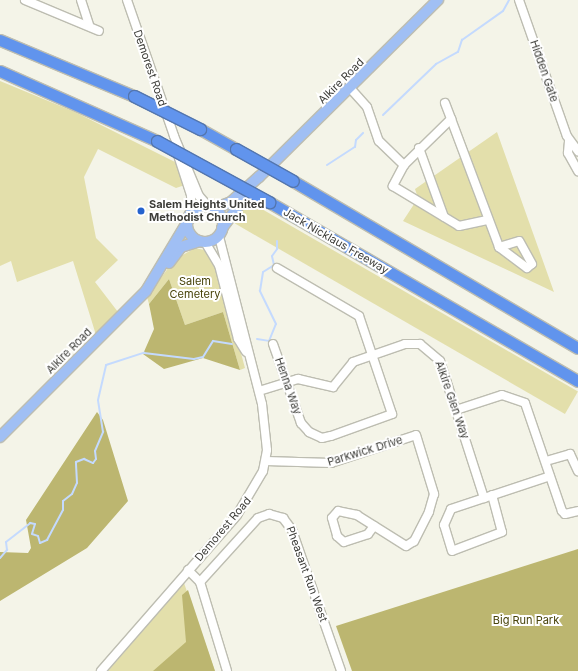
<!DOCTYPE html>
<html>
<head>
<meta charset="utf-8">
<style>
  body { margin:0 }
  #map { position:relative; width:578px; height:671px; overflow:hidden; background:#f4f4e8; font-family:Inter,sans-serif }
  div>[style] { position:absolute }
  .green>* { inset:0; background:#e3dfab; transform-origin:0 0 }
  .forest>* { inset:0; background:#bcb670 }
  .stream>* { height:2px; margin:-1px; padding:0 1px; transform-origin:1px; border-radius:1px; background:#c4dafe }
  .roads { filter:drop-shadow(1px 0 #bdbdb1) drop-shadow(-1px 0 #bdbdb1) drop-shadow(0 1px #bdbdb1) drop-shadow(0 -1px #bdbdb1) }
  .minor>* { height:8px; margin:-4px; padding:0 4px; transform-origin:4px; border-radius:4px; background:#fff }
  .major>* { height:10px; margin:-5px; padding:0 5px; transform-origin:5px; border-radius:5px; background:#a0bff4 }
  .major>.ring { margin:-5px; padding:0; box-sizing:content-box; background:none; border:10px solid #a0bff4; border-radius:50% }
  .highway>* { height:11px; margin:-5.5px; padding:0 5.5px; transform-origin:5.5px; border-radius:5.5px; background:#6194ed }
  .bridges { filter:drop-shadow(1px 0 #5476ae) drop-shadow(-1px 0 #5476ae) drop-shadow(0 1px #5476ae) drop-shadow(0 -1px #5476ae) }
  .highway-bridge>* { height:11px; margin:-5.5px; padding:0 5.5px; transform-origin:5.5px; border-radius:5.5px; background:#6194ed }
  .dots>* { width:11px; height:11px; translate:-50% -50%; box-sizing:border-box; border:2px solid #fff; border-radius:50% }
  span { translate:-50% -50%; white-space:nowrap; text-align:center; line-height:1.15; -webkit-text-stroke:4px #fff; paint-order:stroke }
  .street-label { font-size:11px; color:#3d3d39 }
  .poi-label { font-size:11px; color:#3d3d39; font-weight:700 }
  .left { translate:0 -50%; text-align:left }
  .park-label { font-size:11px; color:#48430a }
</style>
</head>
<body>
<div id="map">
  <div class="green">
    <div style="clip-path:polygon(0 81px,75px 112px,177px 163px,185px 185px,176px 188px,98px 149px,84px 177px,96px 238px,118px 260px,95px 282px,118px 312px,96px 335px,73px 261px,17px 282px,11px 261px,0 266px)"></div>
    <div style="clip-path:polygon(497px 132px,554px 292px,403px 221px,418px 198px,415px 189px)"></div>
    <div style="left:248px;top:201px;width:381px;height:26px;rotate:30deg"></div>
    <div style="clip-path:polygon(195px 248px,204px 250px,213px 260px,220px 276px,245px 368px,240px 370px,223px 312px,185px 325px,169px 279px,149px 304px,147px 297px,174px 260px)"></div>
    <div style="clip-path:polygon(184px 583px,215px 671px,108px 671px)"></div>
  </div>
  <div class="forest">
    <div style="clip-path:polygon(169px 279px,185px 325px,223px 312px,240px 370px,203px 358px,164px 369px,143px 354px,154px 329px,149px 304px)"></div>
    <div style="clip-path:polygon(97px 412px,103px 420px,128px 501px,87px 548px,0 601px,0 552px,28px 553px,31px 548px,26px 520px)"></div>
    <div style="clip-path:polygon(578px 549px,578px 671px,352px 671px,336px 626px)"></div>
    <div style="clip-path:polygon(188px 590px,215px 671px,153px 671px,186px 642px,182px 595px)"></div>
  </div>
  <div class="stream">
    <div style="left:383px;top:115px;width:74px;rotate:-43.9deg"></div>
    <div style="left:436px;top:64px;width:25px;rotate:-29deg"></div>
    <div style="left:458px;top:52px;width:13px;rotate:-72deg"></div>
    <div style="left:462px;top:40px;width:50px;rotate:-35.3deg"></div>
    <div style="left:503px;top:11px;width:13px;rotate:-61deg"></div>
    <div style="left:327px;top:165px;width:33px;rotate:-33deg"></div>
    <div style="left:355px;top:147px;width:7px;rotate:-82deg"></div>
    <div style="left:356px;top:140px;width:10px;rotate:-45deg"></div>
    <div style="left:257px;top:339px;width:12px;rotate:9deg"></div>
    <div style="left:269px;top:341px;width:18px;rotate:-68deg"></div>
    <div style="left:276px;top:324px;width:37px;rotate:-116deg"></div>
    <div style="left:260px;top:291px;width:19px;rotate:-81deg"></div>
    <div style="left:263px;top:272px;width:13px;rotate:-32deg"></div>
    <div style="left:274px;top:265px;width:9px;rotate:-103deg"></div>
    <div style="left:272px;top:256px;width:9px;rotate:-54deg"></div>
    <div style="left:277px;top:249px;width:8px;rotate:-90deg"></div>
    <div style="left:0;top:558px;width:11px;rotate:-49deg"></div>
    <div style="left:7px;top:550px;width:8px;rotate:-97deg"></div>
    <div style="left:6px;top:542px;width:31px;rotate:-38deg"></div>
    <div style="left:30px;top:523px;width:5px;rotate:11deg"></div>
    <div style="left:35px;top:524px;width:10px;rotate:107deg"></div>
    <div style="left:32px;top:534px;width:6px;rotate:18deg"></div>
    <div style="left:38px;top:536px;width:7px;rotate:74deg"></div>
    <div style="left:40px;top:543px;width:8px;rotate:-23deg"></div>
    <div style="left:47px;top:540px;width:34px;rotate:-62deg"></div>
    <div style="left:63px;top:510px;width:9px;rotate:-90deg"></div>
    <div style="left:63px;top:501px;width:11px;rotate:-38deg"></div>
    <div style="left:72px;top:494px;width:12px;rotate:-66deg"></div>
    <div style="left:77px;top:483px;width:21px;rotate:-93deg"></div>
    <div style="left:76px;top:462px;width:9px;rotate:-21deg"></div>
    <div style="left:84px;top:459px;width:10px;rotate:24deg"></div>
    <div style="left:93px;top:463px;width:5px;rotate:-53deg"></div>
    <div style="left:96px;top:459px;width:8px;rotate:-97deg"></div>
    <div style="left:95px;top:451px;width:21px;rotate:-67deg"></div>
    <div style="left:103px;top:432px;width:32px;rotate:-99deg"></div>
    <div style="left:98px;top:400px;width:36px;rotate:-77deg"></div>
    <div style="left:106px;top:365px;width:40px;rotate:-18deg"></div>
    <div style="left:144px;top:353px;width:50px;rotate:6.8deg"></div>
    <div style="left:194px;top:359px;width:9px;rotate:-13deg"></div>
    <div style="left:203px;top:357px;width:19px;rotate:-58deg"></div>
    <div style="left:213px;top:341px;width:19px;rotate:9deg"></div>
  </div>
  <div class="roads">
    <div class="minor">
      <div style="left:25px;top:0;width:80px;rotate:22.7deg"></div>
      <div style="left:81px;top:0;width:26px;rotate:72deg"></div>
      <div style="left:127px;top:0;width:144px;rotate:70.9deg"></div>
      <div style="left:174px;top:136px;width:65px;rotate:67.4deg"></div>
      <div style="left:199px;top:196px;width:15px;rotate:48deg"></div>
      <div style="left:519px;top:0;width:144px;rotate:70.6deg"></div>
      <div style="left:567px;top:136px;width:19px;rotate:54deg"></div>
      <div style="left:350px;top:88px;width:25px;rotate:48deg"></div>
      <div style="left:367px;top:107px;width:36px;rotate:71deg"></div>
      <div style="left:379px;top:141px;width:35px;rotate:44deg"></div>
      <div style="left:404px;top:165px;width:66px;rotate:-44.4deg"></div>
      <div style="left:451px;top:119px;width:137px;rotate:69.4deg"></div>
      <div style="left:499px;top:247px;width:35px;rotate:37deg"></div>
      <div style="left:527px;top:268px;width:6px;rotate:-39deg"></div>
      <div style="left:532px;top:264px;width:26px;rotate:-119deg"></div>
      <div style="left:519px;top:241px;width:21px;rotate:163deg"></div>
      <div style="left:445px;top:103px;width:17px;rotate:69deg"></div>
      <div style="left:569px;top:141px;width:12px;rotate:95deg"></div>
      <div style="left:568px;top:153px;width:21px;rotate:61deg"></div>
      <div style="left:419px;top:148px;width:73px;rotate:70.1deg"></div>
      <div style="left:178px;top:155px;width:42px;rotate:72deg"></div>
      <div style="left:191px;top:195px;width:18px;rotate:87deg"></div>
      <div style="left:404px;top:165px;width:24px;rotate:118deg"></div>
      <div style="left:393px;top:186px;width:77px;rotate:31.2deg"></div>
      <div style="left:459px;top:226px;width:30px;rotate:-12deg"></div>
      <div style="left:205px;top:242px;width:27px;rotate:59deg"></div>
      <div style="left:219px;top:265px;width:76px;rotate:75.6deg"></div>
      <div style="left:238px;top:339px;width:15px;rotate:58deg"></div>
      <div style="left:273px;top:344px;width:84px;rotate:70.5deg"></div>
      <div style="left:301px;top:423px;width:12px;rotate:48deg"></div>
      <div style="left:309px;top:432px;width:14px;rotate:25deg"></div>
      <div style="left:322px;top:438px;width:9px;rotate:-13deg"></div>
      <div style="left:331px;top:436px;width:65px;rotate:-19.8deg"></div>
      <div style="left:392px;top:414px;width:103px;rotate:-108.6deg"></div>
      <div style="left:359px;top:316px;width:95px;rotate:-149.7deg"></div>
      <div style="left:259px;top:391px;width:41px;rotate:-17.1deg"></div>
      <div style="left:298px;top:379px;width:36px;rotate:13deg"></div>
      <div style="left:333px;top:387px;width:32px;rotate:-51deg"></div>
      <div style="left:353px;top:362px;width:55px;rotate:-19.1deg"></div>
      <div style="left:405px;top:344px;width:15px"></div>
      <div style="left:420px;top:344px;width:26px;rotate:40deg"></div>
      <div style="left:440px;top:361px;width:144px;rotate:72.2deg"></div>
      <div style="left:456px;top:410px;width:48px;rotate:-18.1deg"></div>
      <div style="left:502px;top:395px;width:24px;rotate:19deg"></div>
      <div style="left:525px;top:403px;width:114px;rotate:71.1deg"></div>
      <div style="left:562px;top:511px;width:4px;rotate:45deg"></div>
      <div style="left:565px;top:514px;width:13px;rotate:-13deg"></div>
      <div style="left:266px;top:461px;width:65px;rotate:1.8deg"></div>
      <div style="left:331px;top:463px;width:89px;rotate:-18.2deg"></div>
      <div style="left:416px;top:435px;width:62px;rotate:73deg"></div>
      <div style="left:434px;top:494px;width:19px;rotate:106deg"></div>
      <div style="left:429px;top:512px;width:33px;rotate:117deg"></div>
      <div style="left:414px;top:541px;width:9px;rotate:148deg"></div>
      <div style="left:406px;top:546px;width:58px;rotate:-147.7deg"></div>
      <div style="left:357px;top:515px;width:19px;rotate:-168deg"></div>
      <div style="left:338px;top:511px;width:9px;rotate:131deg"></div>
      <div style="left:332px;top:518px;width:19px;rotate:74deg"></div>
      <div style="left:337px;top:536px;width:9px;rotate:41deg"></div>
      <div style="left:344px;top:542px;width:25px;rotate:-18deg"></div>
      <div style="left:368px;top:534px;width:10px;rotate:-53deg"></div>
      <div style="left:546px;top:461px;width:25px;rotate:-16deg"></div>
      <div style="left:570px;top:454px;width:19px;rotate:65deg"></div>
      <div style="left:492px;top:495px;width:38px;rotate:75deg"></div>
      <div style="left:502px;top:532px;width:53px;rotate:159.2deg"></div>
      <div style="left:452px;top:551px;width:27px;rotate:-107deg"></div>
      <div style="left:444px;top:525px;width:17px;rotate:-66deg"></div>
      <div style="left:451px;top:509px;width:104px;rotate:-18.4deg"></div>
      <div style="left:188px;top:570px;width:17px;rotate:45deg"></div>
      <div style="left:200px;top:582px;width:93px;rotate:73.1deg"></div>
      <div style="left:200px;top:582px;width:86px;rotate:-47.8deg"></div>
      <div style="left:258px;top:518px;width:12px;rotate:-20deg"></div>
      <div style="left:269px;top:514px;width:15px;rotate:16deg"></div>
      <div style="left:283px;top:518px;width:15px;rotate:53deg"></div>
      <div style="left:292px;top:530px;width:149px;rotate:70.8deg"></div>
      <div style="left:101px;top:671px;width:207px;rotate:-48.9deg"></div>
      <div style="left:237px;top:515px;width:51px;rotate:-59.4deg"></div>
      <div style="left:263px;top:471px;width:21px;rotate:-79deg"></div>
      <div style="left:267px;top:450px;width:46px;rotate:-96.2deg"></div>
      <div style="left:262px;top:404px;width:173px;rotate:-104.4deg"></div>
    </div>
    <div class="major">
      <div class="ring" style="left:187px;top:206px;width:26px;height:26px"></div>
      <div style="left:213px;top:209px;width:19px;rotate:-21deg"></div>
      <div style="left:231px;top:202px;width:38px;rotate:-42deg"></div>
      <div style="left:259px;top:177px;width:252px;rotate:-44.7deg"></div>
      <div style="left:222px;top:228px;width:41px;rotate:-52.9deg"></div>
      <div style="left:169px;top:263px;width:20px;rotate:-53deg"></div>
      <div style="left:181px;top:247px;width:19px;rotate:-18deg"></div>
      <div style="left:0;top:437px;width:206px;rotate:-45deg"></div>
      <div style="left:146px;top:291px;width:82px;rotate:-59deg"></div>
    </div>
    <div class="highway">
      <div style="left:0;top:40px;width:145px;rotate:22.7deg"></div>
      <div style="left:0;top:71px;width:172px;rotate:24deg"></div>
      <div style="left:200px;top:129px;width:41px;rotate:29.1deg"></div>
      <div style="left:293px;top:181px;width:330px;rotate:30.4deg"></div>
      <div style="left:269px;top:202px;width:357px;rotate:30.1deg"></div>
    </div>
  </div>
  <div class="bridges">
    <div class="highway-bridge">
      <div style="left:134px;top:96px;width:74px;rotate:26.6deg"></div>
      <div style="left:157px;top:141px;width:128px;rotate:28.6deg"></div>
      <div style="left:236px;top:149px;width:65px;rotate:29.3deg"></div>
    </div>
  </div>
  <div class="dots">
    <div style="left:141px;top:211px;background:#2462ce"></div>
  </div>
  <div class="street-label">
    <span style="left:150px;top:68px;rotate:71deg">Demorest Road</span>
    <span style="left:544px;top:71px;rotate:71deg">Hidden Gate</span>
    <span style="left:341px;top:81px;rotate:-45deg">Alkire Road</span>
    <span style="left:336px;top:241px;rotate:30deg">Jack Nicklaus Freeway</span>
    <span style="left:69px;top:351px;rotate:-45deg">Alkire Road</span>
    <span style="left:288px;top:386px;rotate:71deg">Henna Way</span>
    <span style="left:452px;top:400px;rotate:71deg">Alkire Glen Way</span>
    <span style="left:365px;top:451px;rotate:-17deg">Parkwick Drive</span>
    <span style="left:223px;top:529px;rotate:-50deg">Demorest Road</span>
    <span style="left:307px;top:574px;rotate:70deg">Pheasant Run West</span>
  </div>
  <div class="poi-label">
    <span class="left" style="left:149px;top:211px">Salem Heights United<br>Methodist Church</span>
  </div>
  <div class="park-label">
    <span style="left:195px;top:288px">Salem<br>Cemetery</span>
    <span style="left:526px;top:620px">Big Run Park</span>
  </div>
</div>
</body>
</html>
